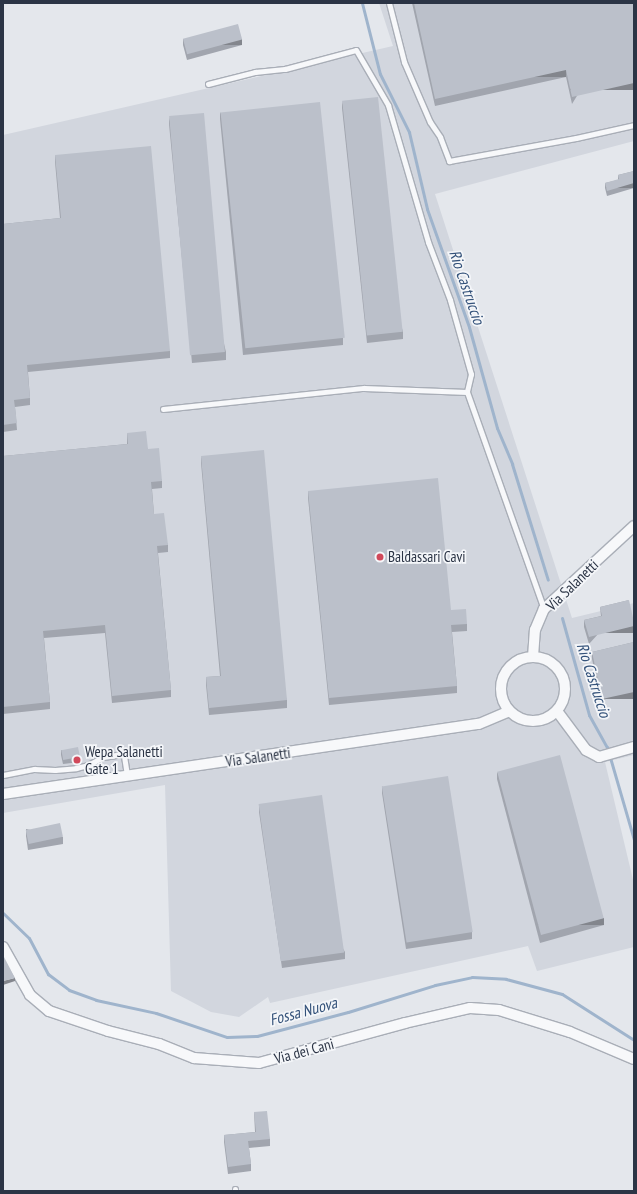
<!DOCTYPE html>
<html>
<head>
<meta charset="utf-8">
<style>
  body { margin:0 }
  #map { position:relative; width:637px; height:1194px; overflow:hidden; background:#e4e7ec; font-family:"PT Sans Narrow",sans-serif }
  div>[style] { position:absolute }
  .built>* { inset:0; background:#d2d6de }
  .stream>* { height:3px; margin:-1.5px; padding:0 1.5px; transform-origin:1.5px; border-radius:1.5px; background:#9fb4cc }
  .roads { filter:drop-shadow(1px 0 #a9aeb7) drop-shadow(-1px 0 #a9aeb7) drop-shadow(0 1px #a9aeb7) drop-shadow(0 -1px #a9aeb7) }
  .lane>* { height:5px; margin:-2.5px; padding:0 2.5px; transform-origin:2.5px; border-radius:2.5px; background:#f7f8fa }
  .street>* { height:10px; margin:-5px; padding:0 5px; transform-origin:5px; border-radius:5px; background:#f7f8fa }
  .street>.ring { margin:-5px; padding:0; box-sizing:content-box; background:none; border:10px solid #f7f8fa; border-radius:50% }
  .wall>* { inset:0; background:#a1a5ae }
  .shaded-wall>* { inset:0; background:#83868d; transform-origin:0 0 }
  .building>* { inset:0; background:#bbc0ca; transform-origin:0 0 }
  .dots>* { width:11px; height:11px; translate:-50% -50%; box-sizing:border-box; border:2px solid #f4f6f9; border-radius:50% }
  span { translate:-50% -50%; white-space:nowrap; text-align:center; line-height:1.15; -webkit-text-stroke:3.5px #f4f6f9; paint-order:stroke }
  .poi-label { font-size:15px; color:#2b3445 }
  .left { translate:0 -50%; text-align:left }
  .street-label { font-size:15px; color:#2b3445 }
  .water-label { font-size:16px; color:#34527a; font-style:italic }
  .frame { position:absolute; inset:0; border:4px solid #2b3445; pointer-events:none }
</style>
</head>
<body>
<div id="map">
  <div class="built">
    <div style="clip-path:polygon(379px 3px,634px 3px,634px 141px,435px 194px,572px 618px,634px 603px,634px 755px,605px 762px,634px 884px,634px 947px,537px 971px,528px 946px,270px 1003px,268px 997px,239px 1017px,211px 1012px,171px 991px,165px 785px,3px 813px,3px 135px,393px 46px)"></div>
  </div>
  <div class="stream">
    <div style="left:362px;top:3px;width:73px;rotate:75.8deg"></div>
    <div style="left:380px;top:74px;width:65px;rotate:63.4deg"></div>
    <div style="left:409px;top:132px;width:79px;rotate:76.8deg"></div>
    <div style="left:427px;top:209px;width:125px;rotate:70.4deg"></div>
    <div style="left:469px;top:327px;width:105px;rotate:74.5deg"></div>
    <div style="left:497px;top:428px;width:39px;rotate:67deg"></div>
    <div style="left:512px;top:464px;width:121px;rotate:72.8deg"></div>
    <div style="left:562px;top:618px;width:101px;rotate:74.4deg"></div>
    <div style="left:589px;top:715px;width:37px;rotate:61deg"></div>
    <div style="left:607px;top:747px;width:97px;rotate:73.8deg"></div>
    <div style="left:3px;top:913px;width:36px;rotate:44deg"></div>
    <div style="left:29px;top:938px;width:41px;rotate:62.2deg"></div>
    <div style="left:48px;top:974px;width:26px;rotate:37deg"></div>
    <div style="left:69px;top:990px;width:29px;rotate:20deg"></div>
    <div style="left:96px;top:1000px;width:61px;rotate:12.2deg"></div>
    <div style="left:156px;top:1013px;width:75px;rotate:18.7deg"></div>
    <div style="left:227px;top:1037px;width:30px;rotate:-2deg"></div>
    <div style="left:257px;top:1036px;width:94px;rotate:-14.8deg"></div>
    <div style="left:348px;top:1012px;width:91px;rotate:-17.2deg"></div>
    <div style="left:435px;top:985px;width:38px;rotate:-12deg"></div>
    <div style="left:472px;top:977px;width:34px;rotate:3deg"></div>
    <div style="left:506px;top:979px;width:58px;rotate:15deg"></div>
    <div style="left:562px;top:994px;width:85px;rotate:32.6deg"></div>
  </div>
  <div class="roads">
    <div class="lane">
      <div style="left:389px;top:3px;width:61px;rotate:75.7deg"></div>
      <div style="left:404px;top:62px;width:65px;rotate:66.6deg"></div>
      <div style="left:430px;top:122px;width:18px;rotate:56deg"></div>
      <div style="left:440px;top:137px;width:26px;rotate:69deg"></div>
      <div style="left:449px;top:161px;width:129px;rotate:-10.3deg"></div>
      <div style="left:576px;top:138px;width:59px;rotate:-12.6deg"></div>
      <div style="left:208px;top:84px;width:49px;rotate:-14.3deg"></div>
      <div style="left:255px;top:72px;width:30px;rotate:-6deg"></div>
      <div style="left:285px;top:69px;width:73px;rotate:-15deg"></div>
      <div style="left:356px;top:50px;width:64px;rotate:59.8deg"></div>
      <div style="left:388px;top:105px;width:143px;rotate:73.7deg"></div>
      <div style="left:428px;top:242px;width:62px;rotate:69.2deg"></div>
      <div style="left:450px;top:300px;width:77px;rotate:74.2deg"></div>
      <div style="left:471px;top:374px;width:18px;rotate:103deg"></div>
      <div style="left:163px;top:409px;width:202px;rotate:-6deg"></div>
      <div style="left:364px;top:388px;width:103px;rotate:2.2deg"></div>
      <div style="left:467px;top:392px;width:230px;rotate:70.5deg"></div>
      <div style="left:3px;top:775px;width:32px;rotate:-11deg"></div>
      <div style="left:34px;top:769px;width:21px;rotate:3deg"></div>
      <div style="left:55px;top:770px;width:21px;rotate:-5deg"></div>
      <div style="left:76px;top:768px;width:12px;rotate:-14deg"></div>
      <div style="left:88px;top:765px;width:17px;rotate:-28deg"></div>
      <div style="left:103px;top:757px;width:18px;rotate:-9deg"></div>
      <div style="left:121px;top:754px;width:4px;rotate:34deg"></div>
      <div style="left:124px;top:756px;width:20px;rotate:81deg"></div>
      <div style="left:235px;top:1189px;width:2px;rotate:90deg"></div>
    </div>
    <div class="street">
      <div class="ring" style="left:501px;top:657px;width:54px;height:54px"></div>
      <div style="left:533px;top:657px;width:27px;rotate:-86deg"></div>
      <div style="left:535px;top:630px;width:23px;rotate:-67deg"></div>
      <div style="left:544px;top:609px;width:122px;rotate:-42.7deg"></div>
      <div style="left:557px;top:711px;width:49px;rotate:53.4deg"></div>
      <div style="left:586px;top:750px;width:15px;rotate:28deg"></div>
      <div style="left:599px;top:757px;width:36px;rotate:-16deg"></div>
      <div style="left:3px;top:794px;width:481px;rotate:-8.4deg"></div>
      <div style="left:479px;top:724px;width:33px;rotate:-23deg"></div>
      <div style="left:3px;top:947px;width:55px;rotate:60.6deg"></div>
      <div style="left:30px;top:995px;width:25px;rotate:40deg"></div>
      <div style="left:49px;top:1011px;width:62px;rotate:18.7deg"></div>
      <div style="left:108px;top:1031px;width:53px;rotate:14.3deg"></div>
      <div style="left:159px;top:1044px;width:38px;rotate:22deg"></div>
      <div style="left:194px;top:1058px;width:65px;rotate:4.4deg"></div>
      <div style="left:259px;top:1063px;width:151px;rotate:-15.3deg"></div>
      <div style="left:405px;top:1023px;width:67px;rotate:-13deg"></div>
      <div style="left:470px;top:1008px;width:29px;rotate:4deg"></div>
      <div style="left:499px;top:1010px;width:74px;rotate:17.2deg"></div>
      <div style="left:570px;top:1032px;width:69px;rotate:22.9deg"></div>
    </div>
  </div>
  <div class="wall">
    <div style="clip-path:polygon(412px 3px,634px 3px,572px 104px,566px 77px,435px 106px)"></div>
    <div style="clip-path:polygon(183px 39px,242px 45px,187px 60px,183px 45px)"></div>
    <div style="clip-path:polygon(342px 101px,403px 332px,403px 339px,367px 343px,342px 108px)"></div>
    <div style="clip-path:polygon(220px 112px,343px 338px,343px 345px,243px 355px,220px 119px)"></div>
    <div style="clip-path:polygon(169px 117px,226px 352px,226px 360px,192px 363px,169px 124px)"></div>
    <div style="clip-path:polygon(55px 155px,170px 351px,170px 358px,28px 372px,30px 398px,30px 405px,15px 407px,17px 430px,3px 432px,3px 224px,60px 218px,55px 162px)"></div>
    <div style="clip-path:polygon(634px 171px,634px 188px,607px 196px,605px 188px,605px 183px,618px 180px,618px 175px)"></div>
    <div style="clip-path:polygon(127px 433px,148px 449px,162px 481px,162px 488px,152px 489px,154px 514px,168px 545px,168px 552px,158px 553px,171px 690px,171px 697px,112px 703px,105px 633px,44px 638px,50px 702px,50px 709px,3px 714px,3px 456px,127px 444px)"></div>
    <div style="clip-path:polygon(201px 456px,287px 700px,287px 708px,209px 715px,206px 685px,206px 677px,220px 676px,201px 463px)"></div>
    <div style="clip-path:polygon(308px 491px,467px 624px,467px 631px,452px 632px,457px 686px,457px 693px,329px 705px,308px 498px)"></div>
    <div style="clip-path:polygon(629px 600px,589px 644px,584px 627px,584px 620px,601px 616px,600px 607px)"></div>
    <div style="clip-path:polygon(634px 642px,602px 706px,592px 659px,592px 652px)"></div>
    <div style="clip-path:polygon(61px 750px,80px 757px,80px 762px,63px 764px,61px 755px)"></div>
    <div style="clip-path:polygon(497px 772px,604px 925px,540px 943px,497px 779px)"></div>
    <div style="clip-path:polygon(382px 786px,472px 932px,472px 939px,406px 949px,382px 793px)"></div>
    <div style="clip-path:polygon(259px 805px,345px 952px,345px 959px,282px 968px,259px 812px)"></div>
    <div style="clip-path:polygon(26px 829px,63px 837px,63px 844px,28px 850px,26px 836px)"></div>
    <div style="clip-path:polygon(254px 1112px,270px 1139px,270px 1146px,249px 1148px,251px 1164px,251px 1171px,228px 1174px,224px 1142px,224px 1135px,255px 1132px)"></div>
  </div>
  <div class="shaded-wall">
    <div style="left:242px;top:39px;width:6px;height:57px;rotate:90deg"></div>
    <div style="left:566px;top:70px;width:7px;height:134px;rotate:90deg"></div>
    <div style="left:634px;top:83px;width:7px;height:64px;rotate:90deg"></div>
    <div style="left:634px;top:183px;width:5px;height:28px;rotate:90deg"></div>
    <div style="left:634px;top:626px;width:7px;height:46px;rotate:90deg"></div>
    <div style="left:634px;top:692px;width:7px;height:33px;rotate:90deg"></div>
    <div style="left:604px;top:918px;width:7px;height:66px;rotate:90deg"></div>
    <div style="clip-path:polygon(15px 978px,15px 981px,3px 985px,3px 981px)"></div>
  </div>
  <div class="building">
    <div style="clip-path:polygon(414px 3px,634px 3px,634px 83px,572px 97px,566px 70px,435px 99px)"></div>
    <div style="left:238px;top:24px;width:16px;height:57px;rotate:75deg"></div>
    <div style="left:378px;top:97px;width:236px;height:36px;rotate:84deg"></div>
    <div style="left:320px;top:102px;width:237px;height:100px;rotate:84deg"></div>
    <div style="left:204px;top:113px;width:240px;height:35px;rotate:85deg"></div>
    <div style="clip-path:polygon(151px 146px,170px 351px,27px 365px,30px 398px,14px 400px,17px 423px,3px 425px,3px 224px,61px 218px,55px 155px)"></div>
    <div style="clip-path:polygon(634px 171px,634px 183px,607px 191px,605px 183px,619px 179px,618px 175px)"></div>
    <div style="clip-path:polygon(146px 431px,148px 449px,159px 448px,162px 481px,151px 482px,154px 514px,164px 513px,168px 545px,157px 546px,171px 690px,112px 696px,105px 625px,43px 631px,50px 702px,3px 707px,3px 456px,128px 444px,127px 433px)"></div>
    <div style="clip-path:polygon(264px 450px,287px 700px,209px 708px,206px 677px,221px 676px,201px 456px)"></div>
    <div style="clip-path:polygon(438px 478px,451px 610px,466px 609px,467px 624px,451px 625px,457px 686px,329px 698px,308px 491px)"></div>
    <div style="clip-path:polygon(629px 600px,634px 622px,634px 626px,589px 637px,584px 620px,602px 616px,600px 607px)"></div>
    <div style="clip-path:polygon(634px 642px,634px 692px,602px 699px,592px 652px)"></div>
    <div style="left:78px;top:747px;width:10px;height:17px;rotate:79deg"></div>
    <div style="left:560px;top:755px;width:169px;height:65px;rotate:75deg"></div>
    <div style="left:448px;top:776px;width:158px;height:67px;rotate:81deg"></div>
    <div style="left:322px;top:795px;width:159px;height:64px;rotate:82deg"></div>
    <div style="left:60px;top:823px;width:14px;height:35px;rotate:78deg"></div>
    <div style="clip-path:polygon(4px 957px,15px 978px,3px 981px,3px 958px)"></div>
    <div style="clip-path:polygon(633px 1097px,634px 1097px,634px 1115px)"></div>
    <div style="clip-path:polygon(267px 1111px,270px 1139px,248px 1141px,251px 1164px,228px 1167px,224px 1135px,256px 1132px,254px 1112px)"></div>
  </div>
  <div class="dots">
    <div style="left:380px;top:557px;background:#d1495b"></div>
    <div style="left:77px;top:760px;background:#d1495b"></div>
  </div>
  <div class="poi-label">
    <span class="left" style="left:388px;top:557px">Baldassari Cavi</span>
    <span class="left" style="left:85px;top:760px">Wepa Salanetti<br>Gate 1</span>
  </div>
  <div class="street-label">
    <span style="left:572px;top:585px;rotate:-44deg">Via Salanetti</span>
    <span style="left:258px;top:757px;rotate:-8deg">Via Salanetti</span>
    <span style="left:304px;top:1051px;rotate:-15deg">Via dei Cani</span>
  </div>
  <div class="water-label">
    <span style="left:467px;top:287px;rotate:71deg">Rio Castruccio</span>
    <span style="left:594px;top:680px;rotate:72deg">Rio Castruccio</span>
    <span style="left:303px;top:1011px;rotate:-15deg">Fossa Nuova</span>
  </div>
  <div class="frame"></div>
</div>
</body>
</html>
